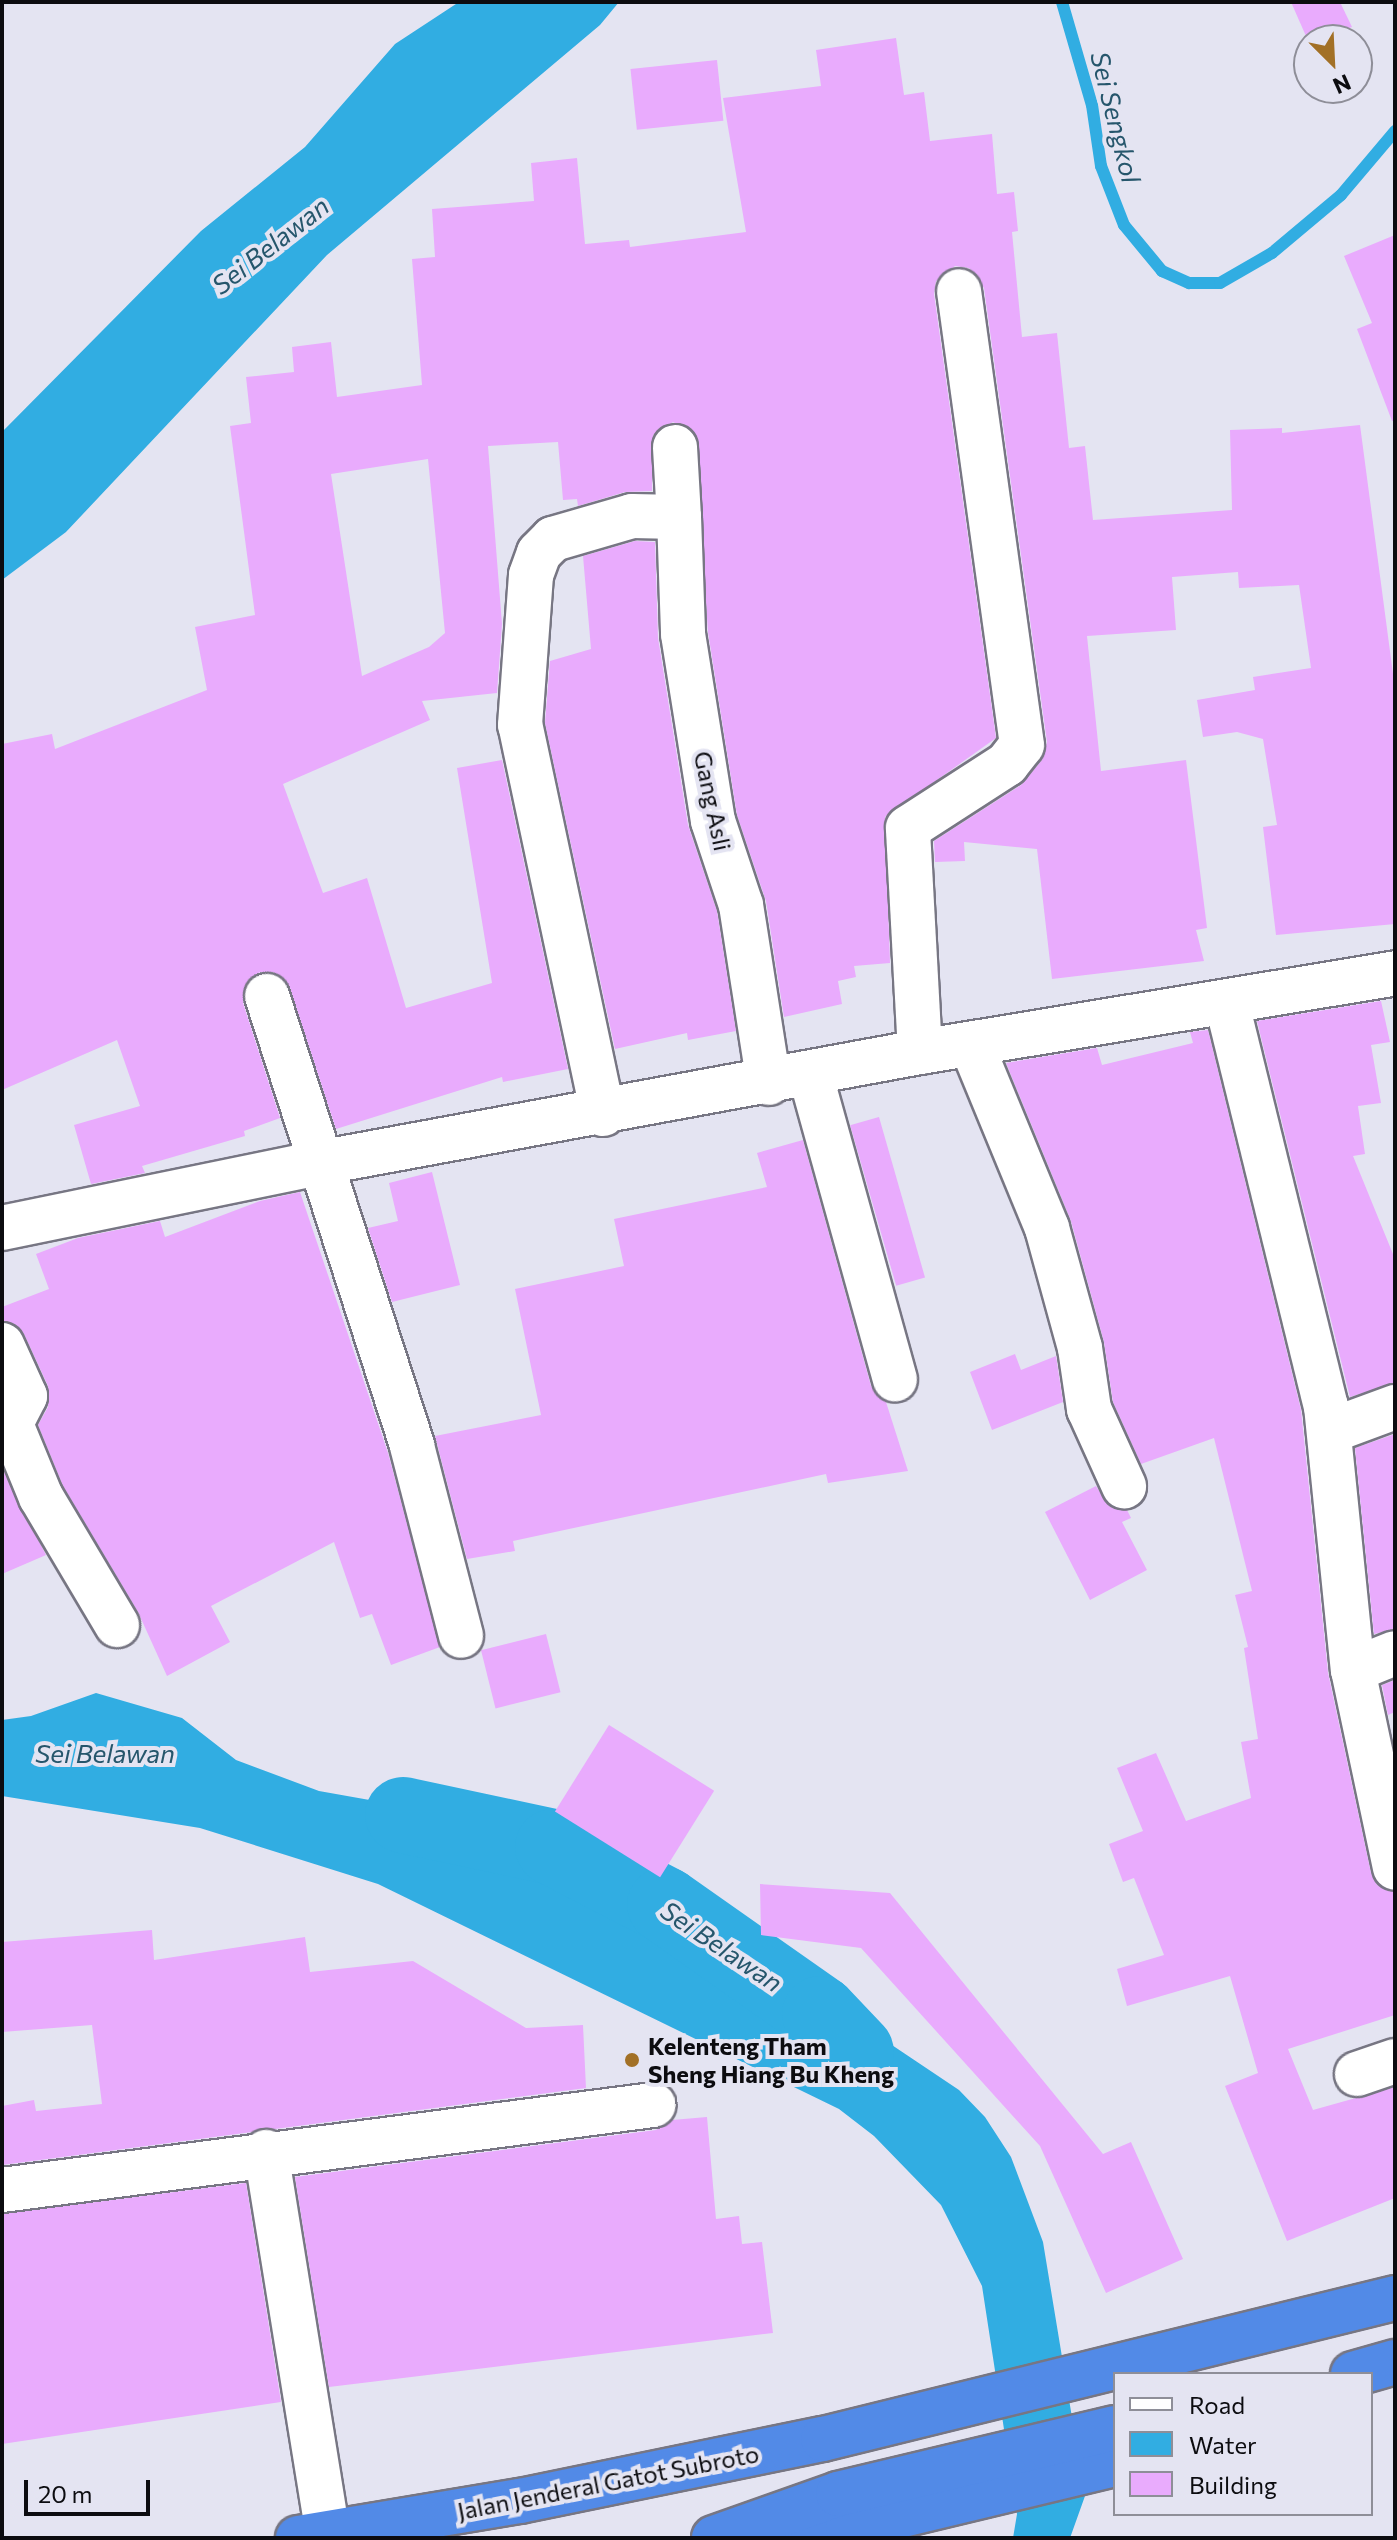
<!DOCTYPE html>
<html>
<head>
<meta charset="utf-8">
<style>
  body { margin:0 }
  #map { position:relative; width:1397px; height:2540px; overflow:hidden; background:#e4e4f2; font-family:Commissioner,sans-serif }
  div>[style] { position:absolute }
  .water>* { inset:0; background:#31ade2 }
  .stream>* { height:12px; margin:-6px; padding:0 6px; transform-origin:6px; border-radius:6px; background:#31ade2 }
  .river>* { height:76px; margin:-38px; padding:0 38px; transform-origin:38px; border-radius:38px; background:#31ade2 }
  .building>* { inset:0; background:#e9abfd; transform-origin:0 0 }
  .roads { filter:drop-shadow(2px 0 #777683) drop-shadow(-2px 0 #777683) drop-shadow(0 2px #777683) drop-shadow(0 -2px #777683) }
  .minor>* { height:44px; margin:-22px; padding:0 22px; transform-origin:22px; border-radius:22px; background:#fff }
  .highway>* { height:44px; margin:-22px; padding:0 22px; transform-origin:22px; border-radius:22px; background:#528ae7 }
  .dots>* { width:22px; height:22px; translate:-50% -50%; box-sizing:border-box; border:4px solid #e4e4f2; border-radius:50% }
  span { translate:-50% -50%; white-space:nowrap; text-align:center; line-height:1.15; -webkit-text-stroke:8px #e4e4f2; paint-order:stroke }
  .street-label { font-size:24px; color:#0c0c10 }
  .poi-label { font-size:24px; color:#0c0c10; font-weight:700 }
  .left { translate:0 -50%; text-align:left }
  .water-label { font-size:26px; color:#26566c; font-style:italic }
  .frame { position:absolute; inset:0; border:4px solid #0c0c10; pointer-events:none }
  .legend { position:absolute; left:1113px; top:2372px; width:260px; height:144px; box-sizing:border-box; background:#e4e4f2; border:2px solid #8e8e98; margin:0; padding:10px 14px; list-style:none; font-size:24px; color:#0c0c10 }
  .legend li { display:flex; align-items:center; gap:16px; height:40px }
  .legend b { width:40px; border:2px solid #8e8e98 }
  .north { position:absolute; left:1293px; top:24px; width:80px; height:80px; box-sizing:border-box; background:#e4e4f2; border:2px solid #8e8e98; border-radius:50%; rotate:156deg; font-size:22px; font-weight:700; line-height:32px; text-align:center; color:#0c0c10 }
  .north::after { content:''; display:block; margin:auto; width:28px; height:36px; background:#a27026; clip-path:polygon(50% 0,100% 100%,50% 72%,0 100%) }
  .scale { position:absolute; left:24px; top:2480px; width:126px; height:36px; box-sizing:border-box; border:4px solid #0c0c10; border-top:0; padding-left:10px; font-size:24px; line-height:28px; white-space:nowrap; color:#0c0c10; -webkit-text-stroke:6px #e4e4f2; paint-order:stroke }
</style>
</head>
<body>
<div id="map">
  <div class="water">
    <div style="clip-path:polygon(459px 2px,619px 2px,600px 25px,327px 255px,66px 532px,2px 580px,2px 432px,201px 231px,305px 147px,395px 44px)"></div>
    <div style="clip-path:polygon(96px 1693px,182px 1718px,236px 1760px,319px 1791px,454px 1815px,521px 1843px,686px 1940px,865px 2027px,959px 2090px,985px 2117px,1011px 2157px,1043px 2242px,1085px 2496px,1070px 2538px,1013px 2538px,1017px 2514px,982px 2286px,941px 2205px,874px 2136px,839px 2109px,378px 1884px,200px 1828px,2px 1796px,2px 1720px,31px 1716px)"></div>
  </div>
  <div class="stream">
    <div style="left:1062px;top:2px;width:107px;rotate:73.8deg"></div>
    <div style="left:1092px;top:105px;width:62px;rotate:81.6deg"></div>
    <div style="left:1101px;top:166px;width:63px;rotate:68.7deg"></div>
    <div style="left:1124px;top:225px;width:60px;rotate:50.4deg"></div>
    <div style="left:1162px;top:271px;width:30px;rotate:24deg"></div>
    <div style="left:1189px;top:283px;width:31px"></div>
    <div style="left:1220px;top:283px;width:60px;rotate:-30deg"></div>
    <div style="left:1272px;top:253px;width:90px;rotate:-40deg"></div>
    <div style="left:1341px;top:195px;width:84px;rotate:-49.8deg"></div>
  </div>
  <div class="river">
    <div style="left:403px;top:1815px;width:153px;rotate:12deg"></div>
    <div style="left:553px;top:1847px;width:126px;rotate:27.4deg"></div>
    <div style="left:665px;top:1905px;width:189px;rotate:35.1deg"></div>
    <div style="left:820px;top:2014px;width:52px;rotate:46.5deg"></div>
  </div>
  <div class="building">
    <div style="clip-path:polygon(1291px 2px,1340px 2px,1352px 27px,1309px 43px)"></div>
    <div style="clip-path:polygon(evenodd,896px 38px,904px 95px,924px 92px,930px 141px,992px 134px,997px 194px,1014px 192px,1018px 231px,1012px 232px,1022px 337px,1057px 333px,1069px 448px,1085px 446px,1093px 520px,1232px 510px,1230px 430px,1282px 428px,1282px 433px,1360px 425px,1395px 689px,1395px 924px,1276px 935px,1263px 827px,1277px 825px,1263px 739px,1237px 732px,1203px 737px,1197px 700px,1255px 690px,1253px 677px,1311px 668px,1299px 585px,1239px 588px,1238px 572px,1172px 577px,1176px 630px,1087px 636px,1101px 771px,1186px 760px,1207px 928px,1196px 930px,1204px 961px,1052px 979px,1037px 849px,964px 842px,965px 861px,935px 862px,934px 841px,1021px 785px,1042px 760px,1047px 742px,984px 288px,969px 268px,955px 266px,936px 281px,934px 294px,996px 738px,885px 817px,890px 963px,854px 966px,856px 977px,838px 981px,842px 1004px,784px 1017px,766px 901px,737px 815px,708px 632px,695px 433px,673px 422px,653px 435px,652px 491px,625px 492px,578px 506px,577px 499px,563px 500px,558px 442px,488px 446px,502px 624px,497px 693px,422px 701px,430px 720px,283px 784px,323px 893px,367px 878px,406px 1008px,492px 983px,457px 768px,502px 760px,568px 1069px,503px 1082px,502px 1077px,336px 1129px,290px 988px,273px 972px,260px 972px,248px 980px,243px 1003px,280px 1118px,244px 1131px,245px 1136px,142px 1166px,145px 1173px,91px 1184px,74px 1125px,140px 1106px,117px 1040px,2px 1090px,2px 744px,52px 734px,55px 749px,207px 690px,195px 627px,255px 615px,230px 426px,251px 423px,246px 377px,294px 372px,292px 347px,331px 342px,337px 397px,422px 385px,412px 259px,435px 257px,432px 209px,534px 201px,531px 163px,577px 158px,585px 244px,629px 240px,630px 247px,746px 232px,723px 98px,821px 86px,816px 50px,896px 38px,428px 459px,445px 633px,429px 647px,362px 676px,331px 474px,428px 459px)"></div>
    <div style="left:717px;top:60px;width:61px;height:87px;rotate:84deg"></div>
    <div style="clip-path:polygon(1395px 235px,1395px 420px,1392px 421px,1357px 329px,1372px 323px,1344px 256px)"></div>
    <div style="clip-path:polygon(635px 541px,655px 542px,658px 638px,688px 825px,717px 911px,736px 1031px,688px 1040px,687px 1033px,615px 1049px,545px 723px,550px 661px,591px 649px,583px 556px)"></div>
    <div style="clip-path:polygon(1381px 1001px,1390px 1042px,1371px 1045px,1381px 1103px,1358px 1106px,1365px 1154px,1353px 1156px,1395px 1259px,1395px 1383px,1350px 1397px,1257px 1021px)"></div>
    <div style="clip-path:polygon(1208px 1030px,1301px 1410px,1328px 1673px,1371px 1873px,1377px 1885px,1395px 1892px,1395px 2015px,1288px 2049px,1313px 2110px,1395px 2087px,1395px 2198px,1287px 2241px,1225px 2086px,1258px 2073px,1230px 1976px,1127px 2006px,1117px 1969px,1164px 1955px,1134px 1878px,1123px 1882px,1109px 1844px,1143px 1831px,1117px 1768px,1156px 1753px,1186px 1821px,1251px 1798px,1241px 1742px,1258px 1739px,1244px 1648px,1248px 1647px,1235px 1595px,1252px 1591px,1214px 1438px,1141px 1464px,1113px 1402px,1104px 1342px,1071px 1221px,1006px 1063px,1097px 1048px,1102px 1065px,1193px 1043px,1190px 1032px)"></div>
    <div style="left:879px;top:1117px;width:167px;height:30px;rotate:74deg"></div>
    <div style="clip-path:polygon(803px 1140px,871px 1386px,886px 1402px,908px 1471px,828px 1483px,826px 1474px,513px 1541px,515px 1551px,467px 1559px,435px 1436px,541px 1415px,515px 1289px,624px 1266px,614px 1219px,767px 1187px,757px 1153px)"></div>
    <div style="clip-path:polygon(432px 1172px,460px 1285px,392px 1302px,368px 1228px,398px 1221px,389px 1183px)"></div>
    <div style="clip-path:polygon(300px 1192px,388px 1453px,440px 1647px,391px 1665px,372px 1614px,360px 1618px,334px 1542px,211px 1606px,230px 1642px,167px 1676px,138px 1612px,63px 1486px,38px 1425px,48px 1407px,48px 1386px,24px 1334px,2px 1320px,2px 1307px,49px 1289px,36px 1254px,78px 1238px,160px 1221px,165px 1237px,260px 1201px)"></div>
    <div style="clip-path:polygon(1015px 1354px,1021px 1370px,1056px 1356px,1063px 1402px,992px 1430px,970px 1372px)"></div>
    <div style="clip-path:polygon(1395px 1434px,1395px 1629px,1374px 1634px,1355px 1448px)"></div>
    <div style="clip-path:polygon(2px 1468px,46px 1555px,2px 1574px)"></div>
    <div style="clip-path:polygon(1096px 1486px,1109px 1506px,1127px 1510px,1131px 1518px,1122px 1522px,1147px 1570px,1090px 1600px,1045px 1512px)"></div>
    <div style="left:546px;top:1634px;width:60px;height:67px;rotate:76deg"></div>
    <div style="clip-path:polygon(1395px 1680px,1395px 1712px,1388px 1715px,1382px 1685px)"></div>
    <div style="left:609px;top:1725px;width:124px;height:102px;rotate:32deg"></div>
    <div style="clip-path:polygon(760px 1884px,890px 1893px,1103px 2154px,1131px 2142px,1183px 2259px,1106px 2293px,1040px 2146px,861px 1948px,761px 1935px)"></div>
    <div style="clip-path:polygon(152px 1930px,154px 1960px,305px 1937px,310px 1972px,413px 1961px,526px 2028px,583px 2025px,586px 2088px,2px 2165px,2px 2106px,34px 2100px,36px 2111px,102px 2104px,92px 2025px,2px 2032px,2px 1942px)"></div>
    <div style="clip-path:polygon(707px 2117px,716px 2219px,739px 2216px,742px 2244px,762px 2242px,773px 2333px,329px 2387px,295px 2177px,656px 2130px,672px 2120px)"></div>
    <div style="clip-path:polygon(246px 2183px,281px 2402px,2px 2444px,2px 2214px)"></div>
  </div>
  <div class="roads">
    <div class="minor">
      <div style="left:679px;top:517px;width:117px;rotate:88deg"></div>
      <div style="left:683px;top:634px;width:189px;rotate:80.9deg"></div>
      <div style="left:713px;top:821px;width:89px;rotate:71.6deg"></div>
      <div style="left:741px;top:905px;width:180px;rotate:81.1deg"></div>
      <div style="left:267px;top:996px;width:473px;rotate:72.1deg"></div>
      <div style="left:412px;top:1446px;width:196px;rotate:75.5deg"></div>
      <div style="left:1227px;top:1004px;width:414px;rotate:76.2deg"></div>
      <div style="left:1326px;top:1406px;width:265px;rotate:84.2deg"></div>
      <div style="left:1353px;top:1670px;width:45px;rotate:-22deg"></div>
      <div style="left:972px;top:1046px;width:197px;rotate:67.6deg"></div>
      <div style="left:1047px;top:1228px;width:124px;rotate:74.6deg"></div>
      <div style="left:1080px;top:1348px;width:62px;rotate:81.6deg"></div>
      <div style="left:1089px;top:1409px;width:85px;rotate:65.6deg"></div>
      <div style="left:920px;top:1052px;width:224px;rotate:-93.1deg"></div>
      <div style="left:908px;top:828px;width:118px;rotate:-32.9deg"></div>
      <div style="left:1007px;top:764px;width:24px;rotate:-52deg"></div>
      <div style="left:1022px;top:745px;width:458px;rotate:-97.9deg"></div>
      <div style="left:810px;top:1073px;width:318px;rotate:74.5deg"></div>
      <div style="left:603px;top:1114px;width:398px;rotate:-102deg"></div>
      <div style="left:520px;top:725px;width:150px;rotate:-85.8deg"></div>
      <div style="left:531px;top:575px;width:23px;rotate:-70deg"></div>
      <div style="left:539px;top:553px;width:20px;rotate:-45deg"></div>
      <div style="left:553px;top:539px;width:82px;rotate:-16.2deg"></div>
      <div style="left:632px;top:516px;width:47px;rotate:1.2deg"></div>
      <div style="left:679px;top:517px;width:70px;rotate:-93.3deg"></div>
      <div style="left:2px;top:1228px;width:329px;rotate:-11.6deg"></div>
      <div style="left:324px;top:1162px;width:606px;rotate:-10.46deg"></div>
      <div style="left:920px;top:1052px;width:482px;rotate:-9.4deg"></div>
      <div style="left:2px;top:1345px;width:56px;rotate:65.7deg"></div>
      <div style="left:25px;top:1396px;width:31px;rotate:117deg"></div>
      <div style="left:11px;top:1424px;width:79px;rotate:67.7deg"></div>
      <div style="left:41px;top:1497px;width:149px;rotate:59.3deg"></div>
      <div style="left:1330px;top:1431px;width:69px;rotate:-20.3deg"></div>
      <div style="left:1353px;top:1670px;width:202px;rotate:78deg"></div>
      <div style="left:1357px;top:2074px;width:40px;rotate:-18.9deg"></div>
      <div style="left:266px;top:2152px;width:387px;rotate:80.8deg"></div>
      <div style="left:2px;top:2190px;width:657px;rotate:-7.44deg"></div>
    </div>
    <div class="highway">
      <div style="left:1353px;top:2374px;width:44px;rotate:-15.9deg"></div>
      <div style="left:769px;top:2534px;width:79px;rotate:-4.3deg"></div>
      <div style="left:848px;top:2528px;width:275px;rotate:-13.5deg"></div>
      <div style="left:298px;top:2538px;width:225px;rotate:-9.5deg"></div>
      <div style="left:520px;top:2501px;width:309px;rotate:-11.6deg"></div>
      <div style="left:823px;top:2439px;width:589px;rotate:-13.85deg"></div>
      <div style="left:714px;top:2538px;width:132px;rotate:-19.5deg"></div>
      <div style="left:838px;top:2494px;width:285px;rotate:-13.4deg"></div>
    </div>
  </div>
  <div class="dots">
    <div style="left:632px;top:2060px;background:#a27026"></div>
  </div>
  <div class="street-label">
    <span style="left:713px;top:801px;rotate:78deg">Gang Asli</span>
    <span style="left:608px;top:2482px;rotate:-11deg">Jalan Jenderal Gatot Subroto</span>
  </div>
  <div class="poi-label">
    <span class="left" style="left:648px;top:2060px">Kelenteng Tham<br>Sheng Hiang Bu Kheng</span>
  </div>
  <div class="water-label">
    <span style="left:1116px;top:117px;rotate:76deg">Sei Sengkol</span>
    <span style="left:270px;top:245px;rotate:-38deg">Sei Belawan</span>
    <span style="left:105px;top:1753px">Sei Belawan</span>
    <span style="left:722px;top:1946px;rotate:34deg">Sei Belawan</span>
  </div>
  <div class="frame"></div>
  <ul class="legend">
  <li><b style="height:10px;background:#fff"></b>Road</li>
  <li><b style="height:22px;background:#31ade2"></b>Water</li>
  <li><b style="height:22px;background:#e9abfd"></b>Building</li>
  </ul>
  <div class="north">N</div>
  <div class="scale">20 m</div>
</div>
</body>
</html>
